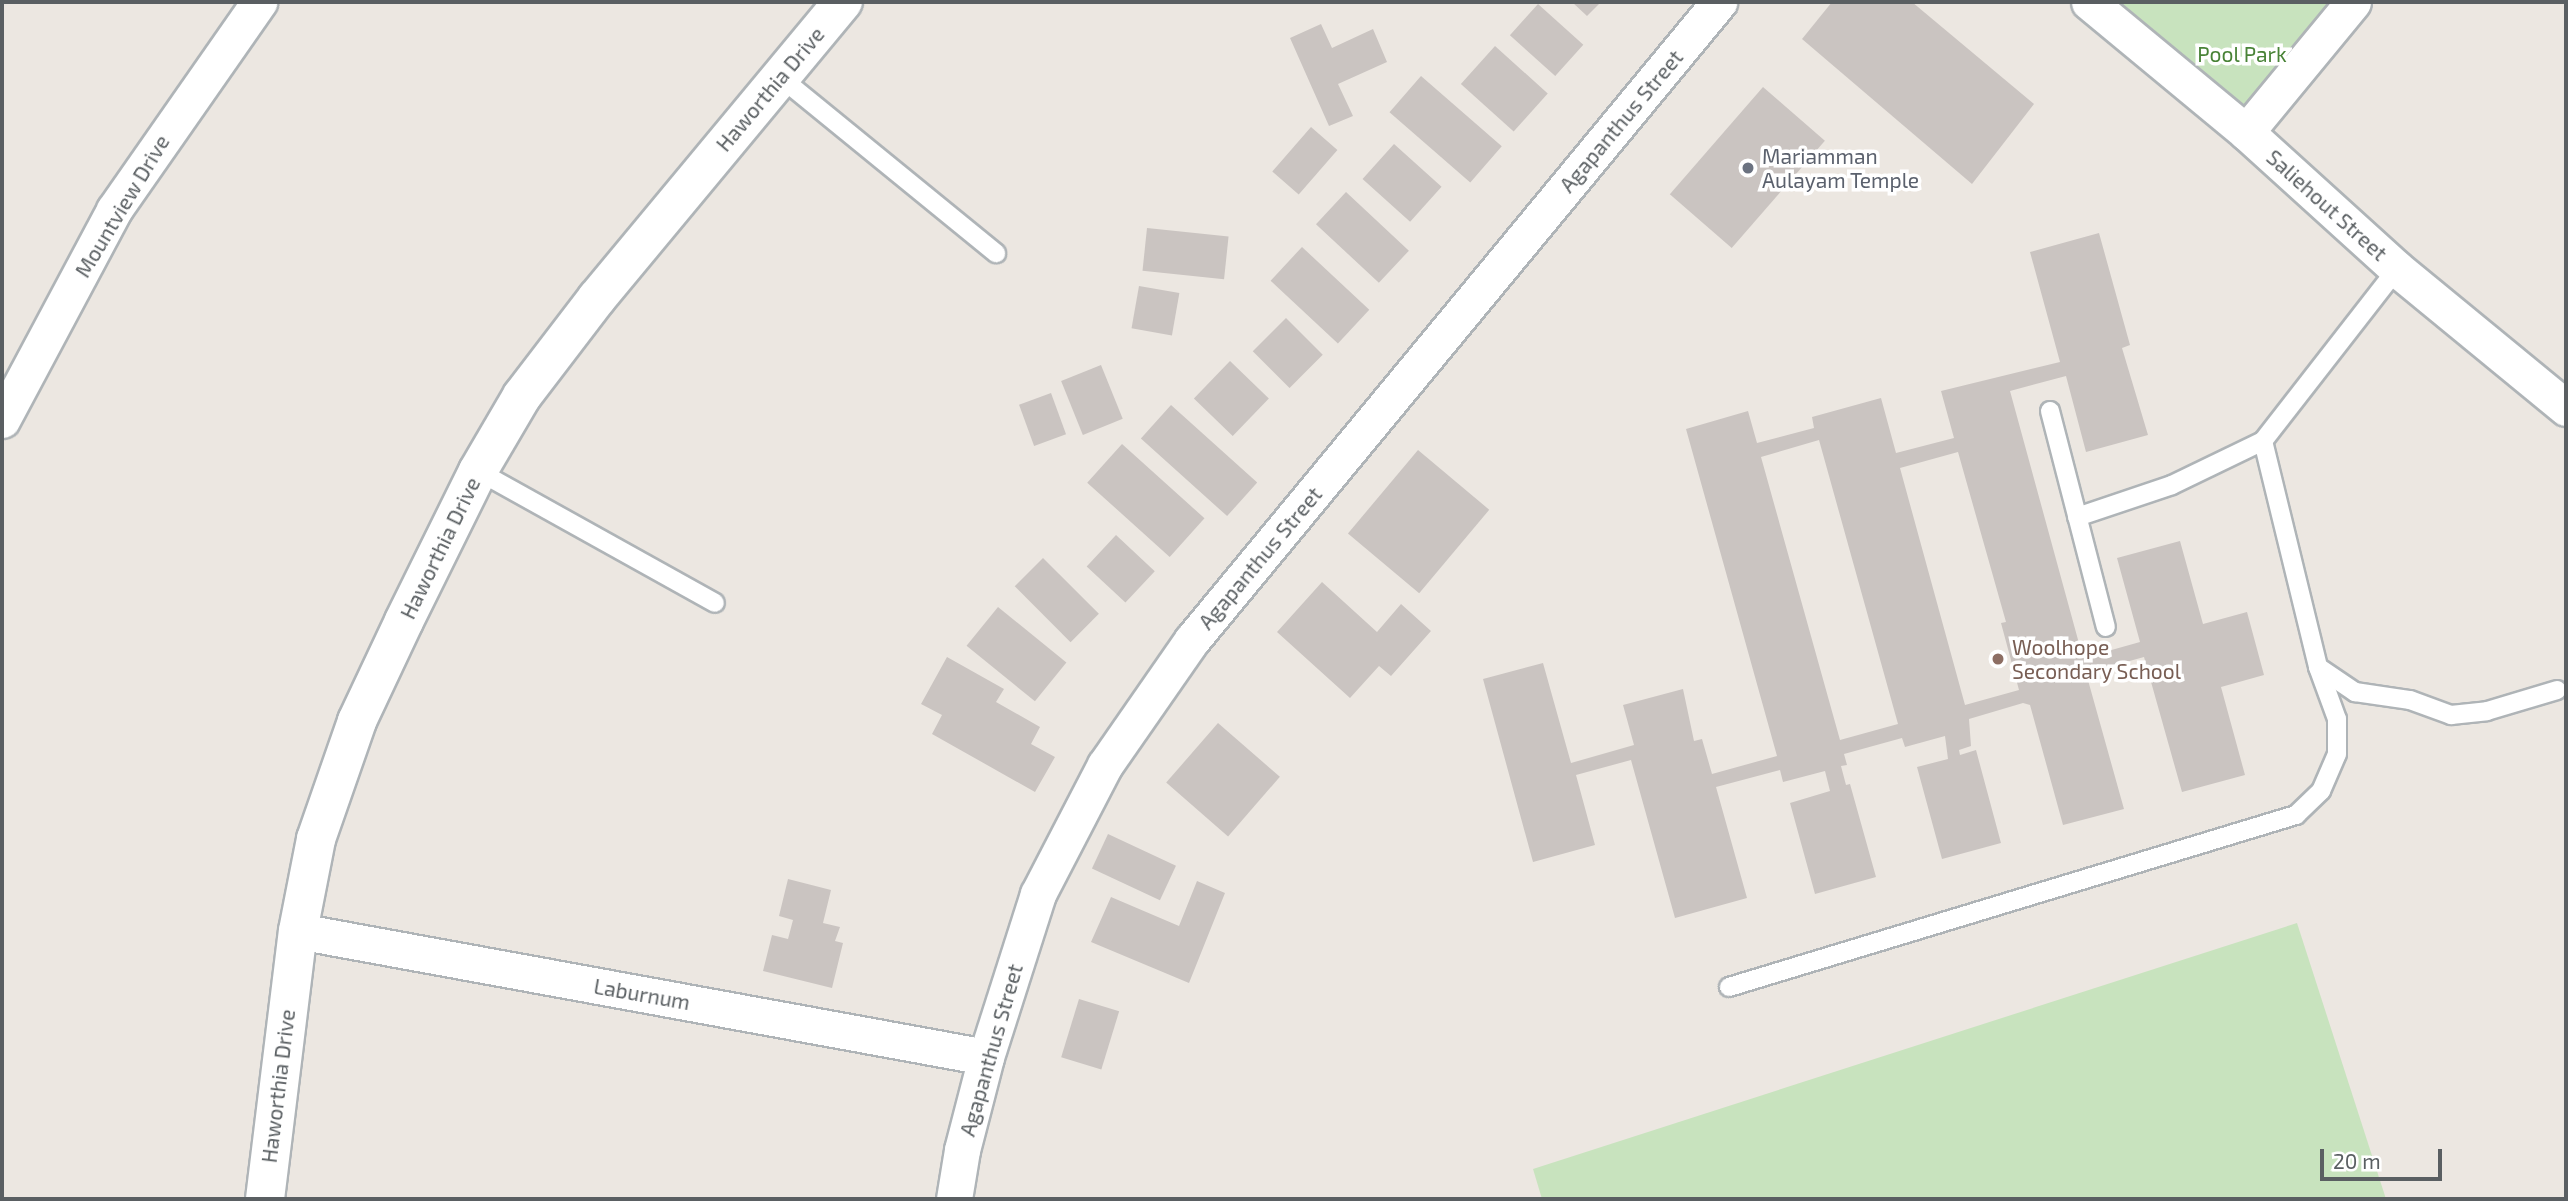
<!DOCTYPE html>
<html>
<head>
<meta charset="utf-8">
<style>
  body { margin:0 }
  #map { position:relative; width:2568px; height:1201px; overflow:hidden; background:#ece7e1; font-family:"Exo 2",sans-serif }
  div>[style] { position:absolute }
  .green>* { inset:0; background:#c8e3be }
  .building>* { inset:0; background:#cac4c1; transform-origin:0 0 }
  .roads { filter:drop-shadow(2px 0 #afb4b7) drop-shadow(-2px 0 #afb4b7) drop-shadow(0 2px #afb4b7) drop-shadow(0 -2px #afb4b7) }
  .service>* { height:18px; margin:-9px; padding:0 9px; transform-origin:9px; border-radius:9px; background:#fff }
  .minor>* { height:35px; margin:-17.5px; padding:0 17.5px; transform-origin:17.5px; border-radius:17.5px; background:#fff }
  .tertiary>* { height:38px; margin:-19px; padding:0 19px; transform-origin:19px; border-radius:19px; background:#fff }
  .dots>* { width:19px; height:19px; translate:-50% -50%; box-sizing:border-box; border:4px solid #fff; border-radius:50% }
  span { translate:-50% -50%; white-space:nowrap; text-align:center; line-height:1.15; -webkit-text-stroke:7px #fff; paint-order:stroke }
  .park-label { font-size:21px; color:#498337 }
  .street-label { font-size:21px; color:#5a5f62 }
  .worship-label { font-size:21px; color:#5b616d }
  .left { translate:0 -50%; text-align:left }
  .education-label { font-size:21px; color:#785e54 }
  .frame { position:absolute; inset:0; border:4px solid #5a5f62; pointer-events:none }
  .scale { position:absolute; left:2320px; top:1149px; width:122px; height:32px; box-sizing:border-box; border:4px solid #5a5f62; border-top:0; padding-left:9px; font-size:21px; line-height:24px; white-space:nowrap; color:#5a5f62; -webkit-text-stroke:5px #fff; paint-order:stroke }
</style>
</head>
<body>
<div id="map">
  <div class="green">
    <div style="clip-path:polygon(2099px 2px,2352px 2px,2248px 128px)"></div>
    <div style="clip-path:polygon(2297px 923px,2386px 1199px,1542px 1199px,1533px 1169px)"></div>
  </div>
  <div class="building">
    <div style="clip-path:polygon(1572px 2px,1601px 2px,1587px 16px)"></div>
    <div style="clip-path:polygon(1832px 2px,1912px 2px,2034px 104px,1972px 184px,1802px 39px)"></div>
    <div style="left:1538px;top:4px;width:61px;height:42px;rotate:42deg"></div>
    <div style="clip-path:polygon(1321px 24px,1332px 48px,1373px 29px,1387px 62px,1338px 84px,1353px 116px,1329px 126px,1290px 38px)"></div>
    <div style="left:1495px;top:46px;width:71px;height:51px;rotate:42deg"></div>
    <div style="left:1421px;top:76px;width:107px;height:48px;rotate:41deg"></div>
    <div style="left:1763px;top:87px;width:82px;height:142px;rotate:41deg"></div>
    <div style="left:1311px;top:127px;width:35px;height:59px;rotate:41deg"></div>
    <div style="left:1394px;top:144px;width:64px;height:47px;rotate:42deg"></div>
    <div style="left:1346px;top:192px;width:86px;height:44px;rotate:43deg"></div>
    <div style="left:1147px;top:228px;width:82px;height:43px;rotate:6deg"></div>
    <div style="clip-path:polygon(evenodd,2099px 233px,2130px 345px,2122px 348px,2148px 435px,2086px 452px,2066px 376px,2010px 391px,2083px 658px,2140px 642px,2117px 558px,2180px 541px,2203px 624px,2247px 612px,2264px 675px,2221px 687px,2245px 775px,2182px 792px,2144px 657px,2086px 673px,2124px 809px,2063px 825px,2030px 705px,2023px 703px,1969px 719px,1971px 746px,1959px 750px,1960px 755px,1976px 750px,2001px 843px,1942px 859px,1917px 767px,1948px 759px,1945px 736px,1905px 747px,1902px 738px,1844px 754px,1847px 765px,1841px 766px,1846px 785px,1850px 784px,1876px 877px,1815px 894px,1790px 803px,1830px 791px,1825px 771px,1783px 782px,1780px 770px,1716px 787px,1747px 898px,1675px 918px,1631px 760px,1576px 775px,1595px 845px,1533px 862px,1483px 679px,1543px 663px,1571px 763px,1634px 745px,1623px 705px,1683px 689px,1694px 741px,1702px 739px,1712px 774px,1777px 756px,1686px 429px,1748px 411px,1757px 443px,1814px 428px,1812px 417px,1881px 398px,1896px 453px,1954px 438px,1941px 391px,2060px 362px,2030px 252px,2099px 233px,1819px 440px,1898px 724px,1840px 740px,1761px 457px,1819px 440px,2099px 233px,1958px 452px,2006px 622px,2001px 623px,2019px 690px,1965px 705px,1900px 468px,1958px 452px)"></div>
    <div style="left:1302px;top:247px;width:92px;height:46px;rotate:43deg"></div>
    <div style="left:1139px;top:286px;width:41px;height:43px;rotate:10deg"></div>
    <div style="left:1286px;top:318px;width:52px;height:47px;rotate:45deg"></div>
    <div style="left:1230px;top:361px;width:54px;height:52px;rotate:44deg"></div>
    <div style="left:1101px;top:365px;width:58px;height:43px;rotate:68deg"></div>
    <div style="left:1051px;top:393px;width:44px;height:34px;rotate:70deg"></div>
    <div style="left:1171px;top:405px;width:116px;height:45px;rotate:42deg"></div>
    <div style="left:1122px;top:444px;width:111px;height:52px;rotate:42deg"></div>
    <div style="left:1418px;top:450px;width:93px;height:109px;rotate:40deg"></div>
    <div style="left:1116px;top:535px;width:53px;height:43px;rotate:43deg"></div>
    <div style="left:1043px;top:558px;width:79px;height:40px;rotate:45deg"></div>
    <div style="clip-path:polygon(1322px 582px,1377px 632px,1401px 604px,1431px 631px,1391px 676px,1379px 666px,1350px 698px,1277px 632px)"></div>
    <div style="left:998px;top:607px;width:88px;height:50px;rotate:39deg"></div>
    <div style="clip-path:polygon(947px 657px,1004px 689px,996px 702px,1040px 727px,1031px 744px,1055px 757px,1035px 792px,932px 734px,942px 715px,921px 704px)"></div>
    <div style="left:1218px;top:723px;width:82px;height:79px;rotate:41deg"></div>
    <div style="left:1108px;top:834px;width:75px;height:38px;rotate:25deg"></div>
    <div style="clip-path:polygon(788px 879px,831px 890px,823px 923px,840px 927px,835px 941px,843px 943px,832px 988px,763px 971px,772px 935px,788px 939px,793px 920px,779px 916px)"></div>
    <div style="clip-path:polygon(1197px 881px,1225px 893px,1189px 983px,1091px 942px,1111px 897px,1179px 926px)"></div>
    <div style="left:1079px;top:999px;width:42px;height:61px;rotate:17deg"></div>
  </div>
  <div class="roads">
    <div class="service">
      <div style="left:780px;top:77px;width:279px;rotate:39.2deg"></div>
      <div style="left:2050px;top:411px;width:223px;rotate:75.5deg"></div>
      <div style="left:2263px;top:441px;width:233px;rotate:76.3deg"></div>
      <div style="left:2318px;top:667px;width:45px;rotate:34deg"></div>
      <div style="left:2355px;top:692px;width:56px;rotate:8.3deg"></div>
      <div style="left:2410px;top:700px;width:44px;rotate:20.1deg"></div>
      <div style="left:2451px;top:715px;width:36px;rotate:-6deg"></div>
      <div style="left:2487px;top:711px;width:73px;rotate:-16.7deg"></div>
      <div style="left:478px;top:471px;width:271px;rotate:29.1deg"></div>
      <div style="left:2077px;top:517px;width:100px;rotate:-18.6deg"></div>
      <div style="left:2172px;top:485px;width:101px;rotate:-25.8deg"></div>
      <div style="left:2263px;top:441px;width:218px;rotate:-52.1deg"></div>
      <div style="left:1729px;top:987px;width:593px;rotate:-16.88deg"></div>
      <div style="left:2296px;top:815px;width:35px;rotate:-44deg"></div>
      <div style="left:2321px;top:791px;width:40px;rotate:-66.6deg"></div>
      <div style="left:2337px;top:754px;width:35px;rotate:-90deg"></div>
      <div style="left:2337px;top:719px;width:55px;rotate:-110.1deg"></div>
    </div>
    <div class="minor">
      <div style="left:2089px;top:2px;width:204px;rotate:39.6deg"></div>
      <div style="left:2246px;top:132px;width:204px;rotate:42.2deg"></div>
      <div style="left:2397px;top:269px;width:219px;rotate:39.4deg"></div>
      <div style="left:2246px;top:132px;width:168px;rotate:-50.5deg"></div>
      <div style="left:2px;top:420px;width:238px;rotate:-61.9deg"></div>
      <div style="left:114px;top:210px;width:254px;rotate:-55.1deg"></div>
      <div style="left:298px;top:931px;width:699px;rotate:10.38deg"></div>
      <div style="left:954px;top:1199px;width:50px;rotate:-80.7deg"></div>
      <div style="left:962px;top:1150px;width:96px;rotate:-75.5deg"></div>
      <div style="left:986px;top:1057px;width:171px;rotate:-72.3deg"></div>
      <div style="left:1038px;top:894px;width:145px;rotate:-62.6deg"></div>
      <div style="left:1105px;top:765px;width:152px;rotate:-55.2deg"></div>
      <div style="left:1192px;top:640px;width:828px;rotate:-50.44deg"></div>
    </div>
    <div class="tertiary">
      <div style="left:265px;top:1199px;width:270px;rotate:-83deg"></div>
      <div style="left:298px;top:931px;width:94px;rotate:-78.9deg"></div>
      <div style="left:316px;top:839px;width:125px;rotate:-70.8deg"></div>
      <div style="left:357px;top:721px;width:110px;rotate:-64.8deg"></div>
      <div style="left:404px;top:621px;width:167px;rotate:-63.7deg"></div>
      <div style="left:478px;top:471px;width:87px;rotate:-59.6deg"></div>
      <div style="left:522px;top:396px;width:123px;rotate:-52.6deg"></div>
      <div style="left:597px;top:298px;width:385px;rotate:-50.3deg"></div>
    </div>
  </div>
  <div class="dots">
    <div style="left:1748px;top:168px;background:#6b7280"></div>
    <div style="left:1998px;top:659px;background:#8d6e63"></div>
  </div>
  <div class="park-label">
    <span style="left:2242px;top:54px">Pool Park</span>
  </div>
  <div class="street-label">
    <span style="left:770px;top:89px;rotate:-50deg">Haworthia Drive</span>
    <span style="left:1621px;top:121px;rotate:-50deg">Agapanthus Street</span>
    <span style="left:2327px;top:205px;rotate:42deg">Saliehout Street</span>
    <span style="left:122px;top:206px;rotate:-59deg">Mountview Drive</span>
    <span style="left:440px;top:548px;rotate:-64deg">Haworthia Drive</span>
    <span style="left:1260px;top:558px;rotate:-50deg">Agapanthus Street</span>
    <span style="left:642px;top:994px;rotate:10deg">Laburnum</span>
    <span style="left:991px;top:1050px;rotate:-74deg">Agapanthus Street</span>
    <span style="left:278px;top:1086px;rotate:-83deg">Haworthia Drive</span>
  </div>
  <div class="worship-label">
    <span class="left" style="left:1762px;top:168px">Mariamman<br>Aulayam Temple</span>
  </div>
  <div class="education-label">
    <span class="left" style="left:2012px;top:659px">Woolhope<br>Secondary School</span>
  </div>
  <div class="frame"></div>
  <div class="scale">20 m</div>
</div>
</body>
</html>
